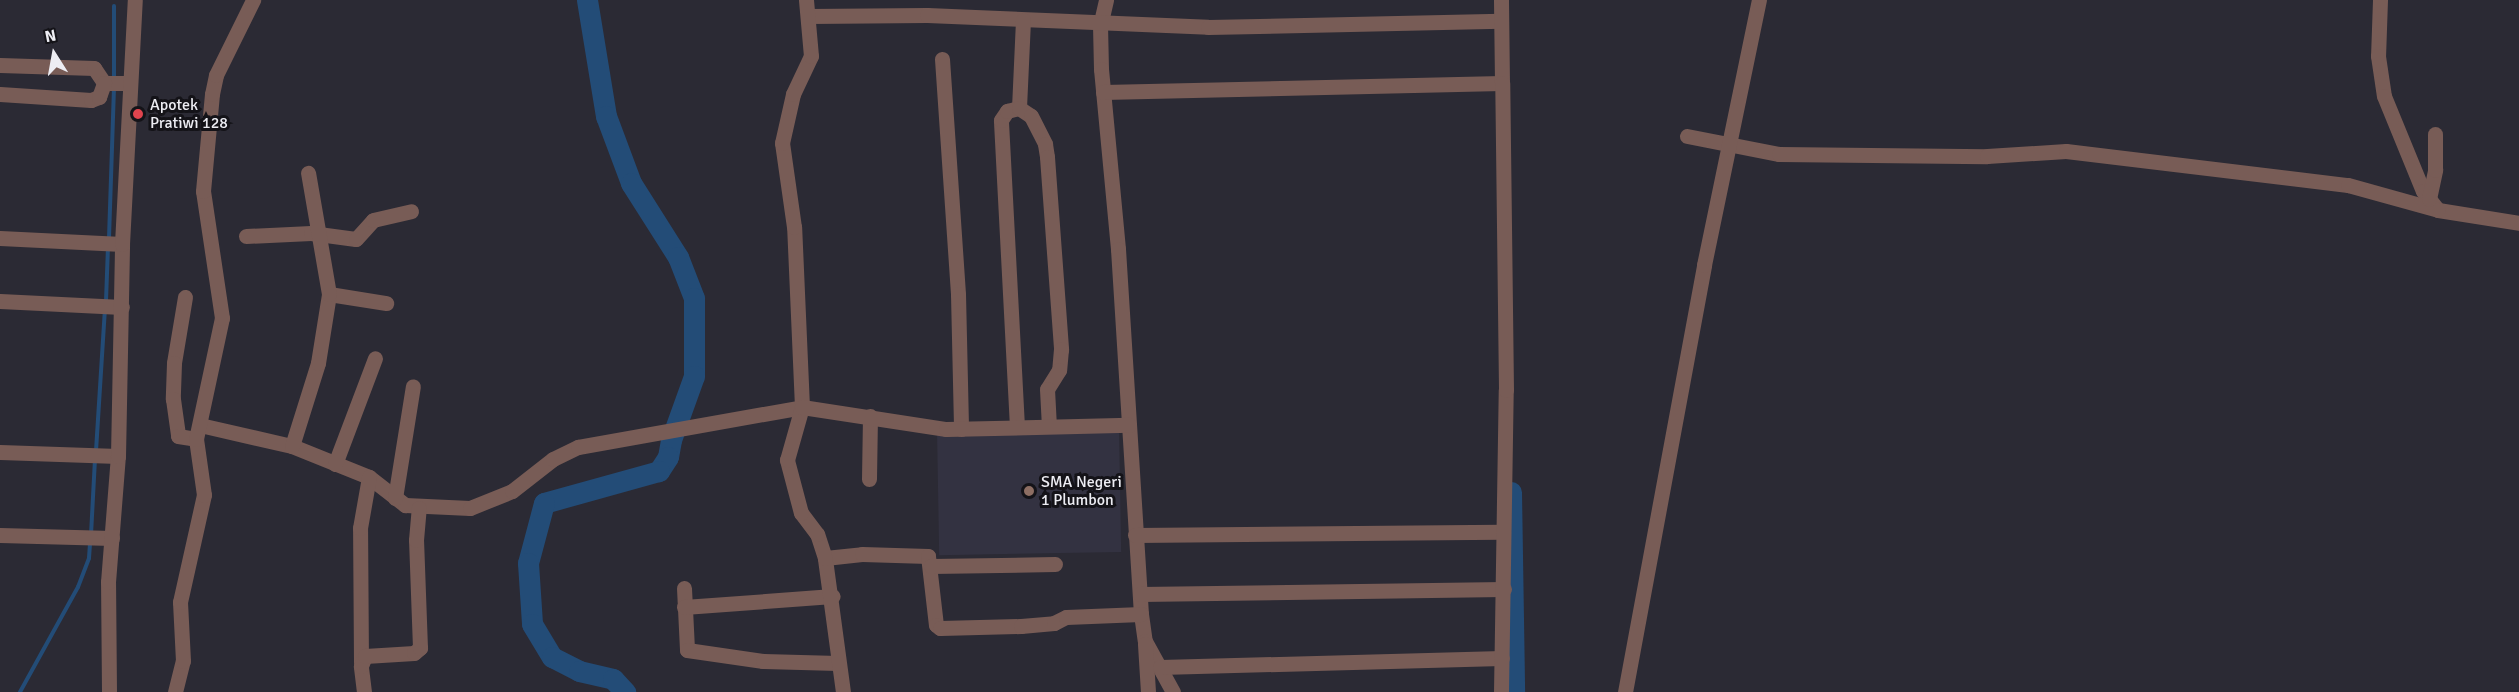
<!DOCTYPE html>
<html>
<head>
<meta charset="utf-8">
<style>
  body { margin:0 }
  #map { position:relative; width:2519px; height:692px; overflow:hidden; background:#2b2a34; font-family:Signika,sans-serif }
  div>[style] { position:absolute }
  .built>* { inset:0; background:#333241; transform-origin:0 0 }
  .stream>* { height:4px; margin:-2px; padding:0 2px; transform-origin:2px; border-radius:2px; background:#234c77 }
  .river>* { height:21px; margin:-10.5px; padding:0 10.5px; transform-origin:10.5px; border-radius:10.5px; background:#234c77 }
  .minor>* { height:15px; margin:-7.5px; padding:0 7.5px; transform-origin:7.5px; border-radius:7.5px; background:#785c56 }
  .dots>* { width:16px; height:16px; translate:-50% -50%; box-sizing:border-box; border:3px solid #141318; border-radius:50% }
  span { translate:-50% -50%; white-space:nowrap; text-align:center; line-height:1.15; -webkit-text-stroke:6px #141318; paint-order:stroke }
  .poi-label { font-size:16px; color:#ededf3 }
  .left { translate:0 -50%; text-align:left }
  .north { position:absolute; left:24px; top:24px; width:60px; height:60px; -webkit-text-stroke:4px #141318; paint-order:stroke; rotate:349deg; font-size:16px; font-weight:700; line-height:24px; text-align:center; color:#ededf3 }
  .north::after { content:''; display:block; margin:auto; width:21px; height:27px; background:#ededf3; clip-path:polygon(50% 0,100% 100%,50% 72%,0 100%) }
</style>
</head>
<body>
<div id="map">
  <div class="built">
    <div style="left:1119px;top:428px;width:124px;height:182px;rotate:89deg"></div>
  </div>
  <div class="stream">
    <div style="left:114px;top:6px;width:73px;rotate:90deg"></div>
    <div style="left:109px;top:238px;width:151px;rotate:-88.1deg"></div>
    <div style="left:106px;top:301px;width:55px;rotate:-87.9deg"></div>
    <div style="left:96px;top:451px;width:142px;rotate:-86.4deg"></div>
    <div style="left:91px;top:535px;width:77px;rotate:-87deg"></div>
    <div style="left:20px;top:692px;width:120px;rotate:-61.1deg"></div>
    <div style="left:78px;top:587px;width:31px;rotate:-69deg"></div>
    <div style="left:89px;top:558px;width:16px;rotate:-86deg"></div>
  </div>
  <div class="river">
    <div style="left:587px;top:0;width:118px;rotate:80.7deg"></div>
    <div style="left:606px;top:116px;width:72px;rotate:69.5deg"></div>
    <div style="left:631px;top:183px;width:88px;rotate:57.6deg"></div>
    <div style="left:678px;top:257px;width:44px;rotate:68.7deg"></div>
    <div style="left:694px;top:298px;width:78px;rotate:90deg"></div>
    <div style="left:694px;top:376px;width:68px;rotate:109.8deg"></div>
    <div style="left:671px;top:440px;width:17px;rotate:100deg"></div>
    <div style="left:668px;top:457px;width:17px;rotate:123deg"></div>
    <div style="left:659px;top:471px;width:119px;rotate:164.5deg"></div>
    <div style="left:544px;top:503px;width:62px;rotate:104.9deg"></div>
    <div style="left:528px;top:563px;width:61px;rotate:86.2deg"></div>
    <div style="left:532px;top:624px;width:39px;rotate:59deg"></div>
    <div style="left:552px;top:657px;width:30px;rotate:27deg"></div>
    <div style="left:579px;top:671px;width:35px;rotate:13deg"></div>
    <div style="left:613px;top:679px;width:18px;rotate:47deg"></div>
    <div style="left:1511px;top:492px;width:200px;rotate:89.1deg"></div>
  </div>
  <div class="minor">
    <div style="left:1106px;top:0;width:26px;rotate:103deg"></div>
    <div style="left:1100px;top:25px;width:44px;rotate:88.7deg"></div>
    <div style="left:1101px;top:69px;width:181px;rotate:84.6deg"></div>
    <div style="left:1118px;top:249px;width:366px;rotate:86.4deg"></div>
    <div style="left:1141px;top:614px;width:27px;rotate:82deg"></div>
    <div style="left:1145px;top:641px;width:58px;rotate:61.2deg"></div>
    <div style="left:2380px;top:0;width:56px;rotate:92deg"></div>
    <div style="left:2378px;top:56px;width:40px;rotate:81.5deg"></div>
    <div style="left:2384px;top:96px;width:103px;rotate:67.7deg"></div>
    <div style="left:2423px;top:191px;width:24px;rotate:52deg"></div>
    <div style="left:2438px;top:210px;width:82px;rotate:9.1deg"></div>
    <div style="left:809px;top:16px;width:118px;rotate:-0.5deg"></div>
    <div style="left:927px;top:15px;width:281px;rotate:2.4deg"></div>
    <div style="left:1208px;top:27px;width:293px;rotate:-1.2deg"></div>
    <div style="left:942px;top:59px;width:236px;rotate:86.1deg"></div>
    <div style="left:958px;top:294px;width:135px;rotate:88.7deg"></div>
    <div style="left:0;top:65px;width:94px;rotate:1.8deg"></div>
    <div style="left:94px;top:68px;width:18px;rotate:56deg"></div>
    <div style="left:104px;top:83px;width:25px"></div>
    <div style="left:1103px;top:92px;width:399px;rotate:-1.3deg"></div>
    <div style="left:1502px;top:83px;width:83px;rotate:-90.7deg"></div>
    <div style="left:0;top:94px;width:91px;rotate:3.8deg"></div>
    <div style="left:91px;top:100px;width:9px;rotate:-21deg"></div>
    <div style="left:99px;top:97px;width:15px;rotate:-70deg"></div>
    <div style="left:1019px;top:108px;width:88px;rotate:-87.4deg"></div>
    <div style="left:1687px;top:136px;width:94px;rotate:11.1deg"></div>
    <div style="left:1779px;top:154px;width:208px;rotate:0.6deg"></div>
    <div style="left:1987px;top:156px;width:79px;rotate:-3.6deg"></div>
    <div style="left:2066px;top:151px;width:284px;rotate:6.9deg"></div>
    <div style="left:2348px;top:185px;width:93px;rotate:15.5deg"></div>
    <div style="left:2429px;top:199px;width:30px;rotate:-78deg"></div>
    <div style="left:2435px;top:170px;width:36px;rotate:-90deg"></div>
    <div style="left:246px;top:236px;width:65px;rotate:-2.6deg"></div>
    <div style="left:311px;top:233px;width:45px;rotate:7.6deg"></div>
    <div style="left:356px;top:239px;width:25px;rotate:-48deg"></div>
    <div style="left:373px;top:220px;width:39px;rotate:-13deg"></div>
    <div style="left:0;top:238px;width:122px;rotate:2.8deg"></div>
    <div style="left:329px;top:294px;width:58px;rotate:9deg"></div>
    <div style="left:185px;top:297px;width:67px;rotate:99.5deg"></div>
    <div style="left:174px;top:363px;width:36px;rotate:92deg"></div>
    <div style="left:173px;top:399px;width:37px;rotate:82deg"></div>
    <div style="left:178px;top:436px;width:18px;rotate:9deg"></div>
    <div style="left:0;top:301px;width:122px;rotate:2.8deg"></div>
    <div style="left:200px;top:425px;width:94px;rotate:12.9deg"></div>
    <div style="left:292px;top:446px;width:83px;rotate:21.9deg"></div>
    <div style="left:369px;top:477px;width:46px;rotate:37.9deg"></div>
    <div style="left:405px;top:505px;width:65px;rotate:2.6deg"></div>
    <div style="left:470px;top:508px;width:45px;rotate:-22deg"></div>
    <div style="left:512px;top:491px;width:52px;rotate:-38deg"></div>
    <div style="left:553px;top:459px;width:28px;rotate:-26deg"></div>
    <div style="left:578px;top:447px;width:228px;rotate:-10.1deg"></div>
    <div style="left:802px;top:407px;width:180px;rotate:-92.5deg"></div>
    <div style="left:794px;top:227px;width:85px;rotate:-98.1deg"></div>
    <div style="left:782px;top:143px;width:50px;rotate:-77.3deg"></div>
    <div style="left:793px;top:94px;width:42px;rotate:-64.7deg"></div>
    <div style="left:811px;top:56px;width:56px;rotate:-95.1deg"></div>
    <div style="left:1017px;top:427px;width:307px;rotate:-93deg"></div>
    <div style="left:1001px;top:120px;width:11px;rotate:-56deg"></div>
    <div style="left:1007px;top:111px;width:12px;rotate:-14deg"></div>
    <div style="left:1019px;top:108px;width:14px;rotate:34deg"></div>
    <div style="left:1031px;top:116px;width:31px;rotate:63deg"></div>
    <div style="left:1045px;top:144px;width:13px;rotate:81deg"></div>
    <div style="left:1047px;top:157px;width:193px;rotate:85.8deg"></div>
    <div style="left:1061px;top:349px;width:21px;rotate:95deg"></div>
    <div style="left:1059px;top:370px;width:22px;rotate:122deg"></div>
    <div style="left:1047px;top:389px;width:37px;rotate:87deg"></div>
    <div style="left:292px;top:446px;width:87px;rotate:-72.6deg"></div>
    <div style="left:318px;top:363px;width:70px;rotate:-80.9deg"></div>
    <div style="left:329px;top:294px;width:123px;rotate:-99.8deg"></div>
    <div style="left:0;top:452px;width:118px;rotate:1.9deg"></div>
    <div style="left:335px;top:464px;width:113px;rotate:-69.3deg"></div>
    <div style="left:869px;top:479px;width:63px;rotate:-89.1deg"></div>
    <div style="left:395px;top:498px;width:113px;rotate:-80.9deg"></div>
    <div style="left:0;top:535px;width:112px;rotate:1.5deg"></div>
    <div style="left:1135px;top:535px;width:366px;rotate:-0.5deg"></div>
    <div style="left:825px;top:558px;width:37px;rotate:-6deg"></div>
    <div style="left:862px;top:554px;width:66px;rotate:1.7deg"></div>
    <div style="left:928px;top:556px;width:69px;rotate:83.4deg"></div>
    <div style="left:936px;top:625px;width:5px;rotate:37deg"></div>
    <div style="left:940px;top:628px;width:81px;rotate:-1.4deg"></div>
    <div style="left:1021px;top:626px;width:33px;rotate:-5deg"></div>
    <div style="left:1054px;top:623px;width:13px;rotate:-27deg"></div>
    <div style="left:1066px;top:617px;width:75px;rotate:-2.3deg"></div>
    <div style="left:931px;top:566px;width:124px;rotate:-0.9deg"></div>
    <div style="left:684px;top:588px;width:62px;rotate:87.2deg"></div>
    <div style="left:687px;top:650px;width:77px;rotate:8.2deg"></div>
    <div style="left:763px;top:661px;width:75px;rotate:1.5deg"></div>
    <div style="left:1140px;top:594px;width:364px;rotate:-0.8deg"></div>
    <div style="left:684px;top:607px;width:149px;rotate:-4.2deg"></div>
    <div style="left:1145px;top:644px;width:48px;rotate:86.4deg"></div>
    <div style="left:361px;top:662px;width:134px;rotate:-90.4deg"></div>
    <div style="left:360px;top:528px;width:52px;rotate:-80deg"></div>
    <div style="left:1160px;top:667px;width:342px;rotate:-1.5deg"></div>
    <div style="left:109px;top:692px;width:110px;rotate:-90.5deg"></div>
    <div style="left:108px;top:582px;width:126px;rotate:-85.5deg"></div>
    <div style="left:118px;top:456px;width:212px;rotate:-88.9deg"></div>
    <div style="left:122px;top:244px;width:244px;rotate:-87deg"></div>
    <div style="left:175px;top:692px;width:32px;rotate:-76deg"></div>
    <div style="left:183px;top:661px;width:59px;rotate:-92.9deg"></div>
    <div style="left:180px;top:602px;width:110px;rotate:-77.4deg"></div>
    <div style="left:204px;top:495px;width:57px;rotate:-98.1deg"></div>
    <div style="left:196px;top:439px;width:124px;rotate:-77.9deg"></div>
    <div style="left:222px;top:318px;width:128px;rotate:-98.5deg"></div>
    <div style="left:203px;top:191px;width:97px;rotate:-84.7deg"></div>
    <div style="left:212px;top:94px;width:19px;rotate:-78deg"></div>
    <div style="left:216px;top:75px;width:84px;rotate:-63.7deg"></div>
    <div style="left:364px;top:692px;width:26px;rotate:-97deg"></div>
    <div style="left:361px;top:666px;width:11px;rotate:-68deg"></div>
    <div style="left:365px;top:656px;width:49px;rotate:-3.5deg"></div>
    <div style="left:414px;top:653px;width:8px;rotate:-40deg"></div>
    <div style="left:420px;top:648px;width:108px;rotate:-92.1deg"></div>
    <div style="left:416px;top:540px;width:32px;rotate:-85deg"></div>
    <div style="left:843px;top:692px;width:135px;rotate:-97.7deg"></div>
    <div style="left:825px;top:558px;width:25px;rotate:-108deg"></div>
    <div style="left:817px;top:534px;width:26px;rotate:-127deg"></div>
    <div style="left:801px;top:513px;width:55px;rotate:-104.8deg"></div>
    <div style="left:787px;top:460px;width:55px;rotate:-74.2deg"></div>
    <div style="left:802px;top:407px;width:146px;rotate:8.7deg"></div>
    <div style="left:946px;top:429px;width:183px;rotate:-1.3deg"></div>
    <div style="left:1501px;top:692px;width:302px;rotate:-89.1deg"></div>
    <div style="left:1506px;top:390px;width:307px;rotate:-90.7deg"></div>
    <div style="left:1625px;top:692px;width:434px;rotate:-79.5deg"></div>
    <div style="left:1704px;top:265px;width:271px;rotate:-78.3deg"></div>
  </div>
  <div class="dots">
    <div style="left:138px;top:114px;background:#e0444e"></div>
    <div style="left:1029px;top:491px;background:#8d6e63"></div>
  </div>
  <div class="poi-label">
    <span class="left" style="left:150px;top:114px">Apotek<br>Pratiwi 128</span>
    <span class="left" style="left:1041px;top:491px">SMA Negeri<br>1 Plumbon</span>
  </div>
  <div class="north">N</div>
</div>
</body>
</html>
